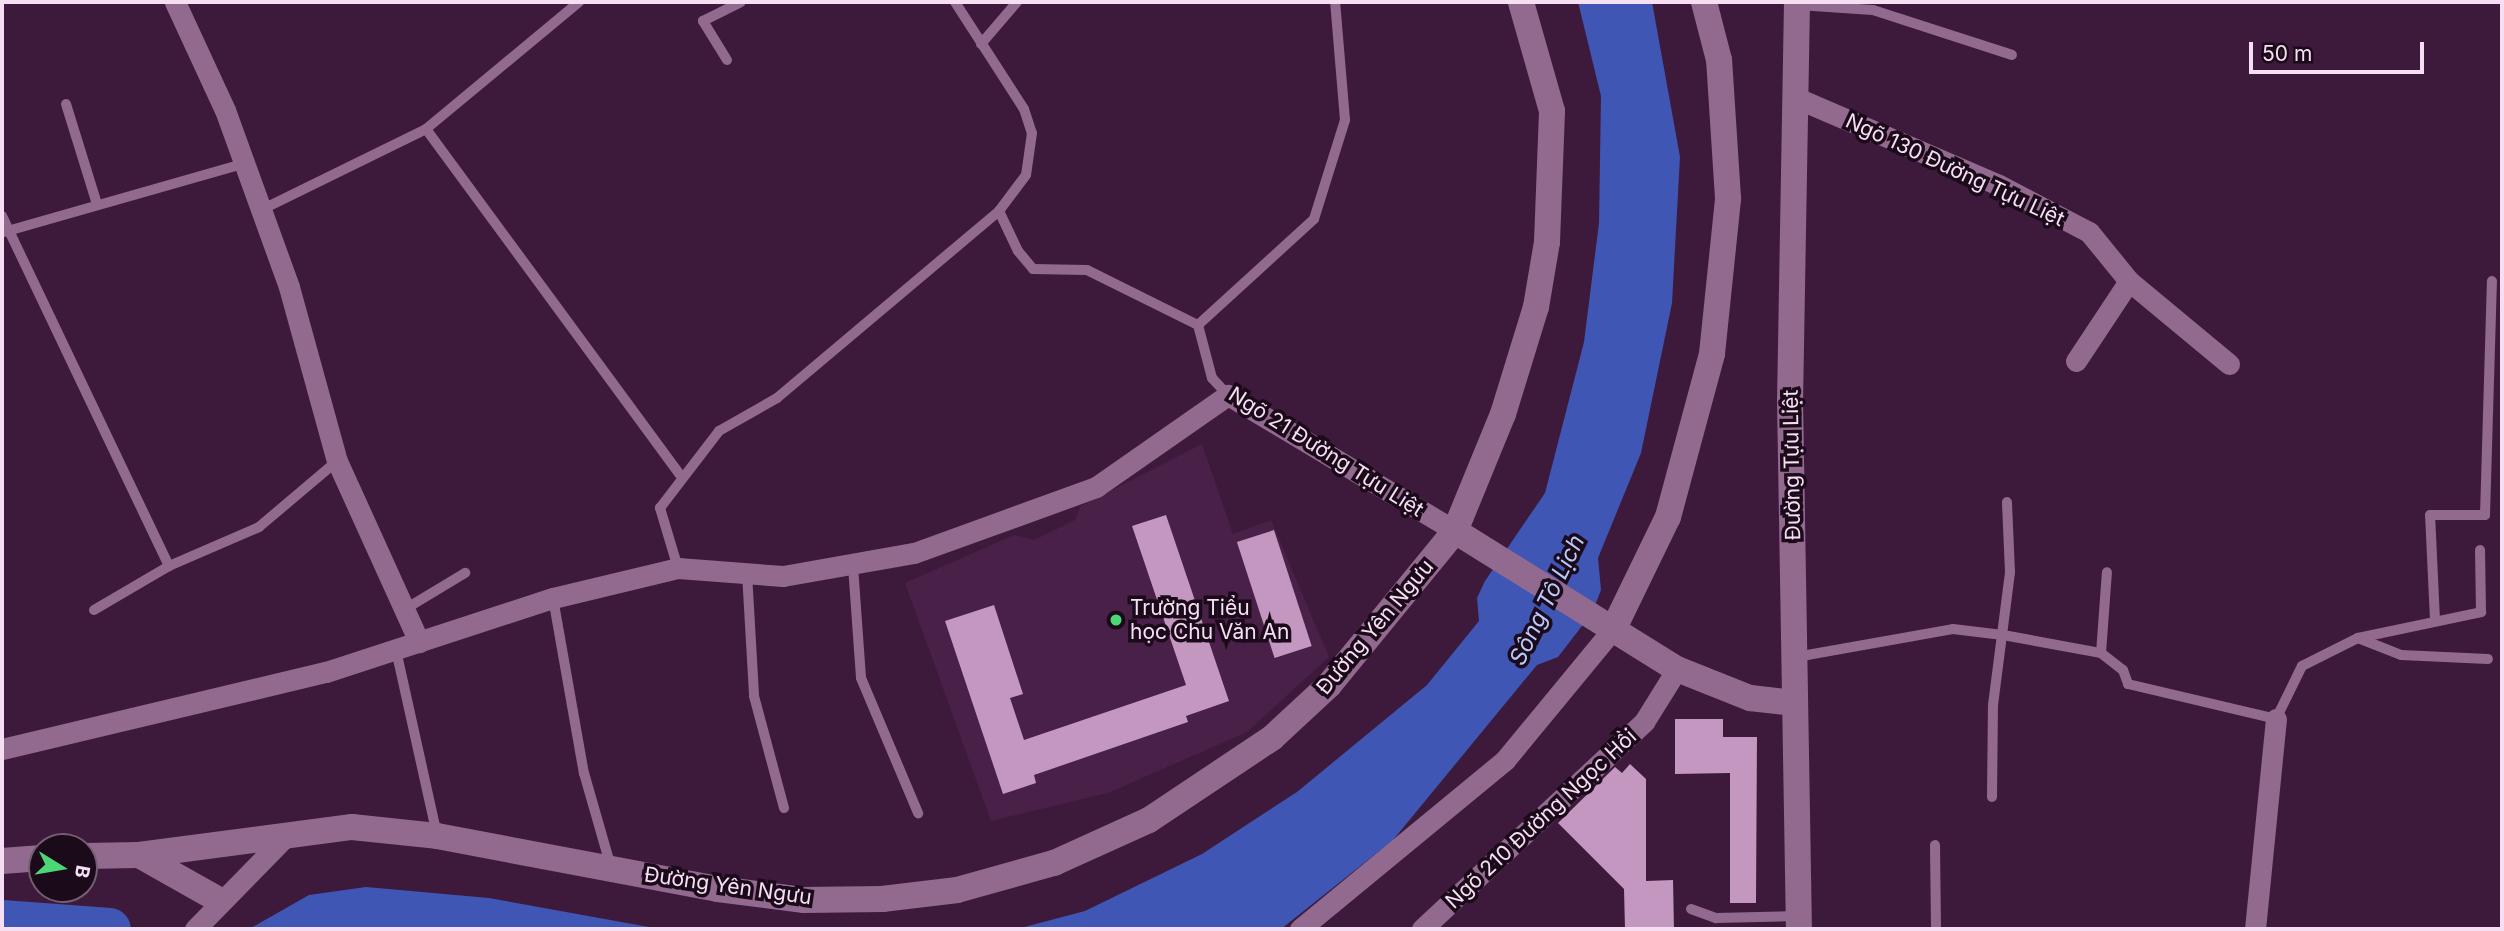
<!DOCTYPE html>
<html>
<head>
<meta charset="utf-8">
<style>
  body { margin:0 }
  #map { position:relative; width:2504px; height:931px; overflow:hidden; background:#3d1a3b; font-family:Inter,sans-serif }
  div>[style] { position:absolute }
  .built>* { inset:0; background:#492047 }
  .water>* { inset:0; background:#4056b4 }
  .river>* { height:42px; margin:-21px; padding:0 21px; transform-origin:21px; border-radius:21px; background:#4056b4 }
  .building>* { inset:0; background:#c397bf; transform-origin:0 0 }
  .service>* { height:10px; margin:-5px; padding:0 5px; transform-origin:5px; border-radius:5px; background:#936a8f }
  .minor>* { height:21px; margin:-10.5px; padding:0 10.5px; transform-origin:10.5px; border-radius:10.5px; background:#936a8f }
  .tertiary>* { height:26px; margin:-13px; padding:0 13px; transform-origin:13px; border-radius:13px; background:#936a8f }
  .dots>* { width:19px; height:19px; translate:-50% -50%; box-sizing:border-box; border:4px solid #1b0b1a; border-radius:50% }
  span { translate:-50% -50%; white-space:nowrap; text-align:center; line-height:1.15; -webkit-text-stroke:7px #1b0b1a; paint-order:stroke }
  .street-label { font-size:21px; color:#f6def3 }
  .poi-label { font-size:21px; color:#f6def3 }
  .left { translate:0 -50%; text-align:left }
  .water-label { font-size:23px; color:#b8c9fb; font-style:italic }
  .frame { position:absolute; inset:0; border:4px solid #f6def3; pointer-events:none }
  .north { position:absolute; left:28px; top:833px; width:70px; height:70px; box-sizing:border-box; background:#1b0b1a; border:2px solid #735f71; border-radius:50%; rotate:101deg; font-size:19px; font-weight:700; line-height:28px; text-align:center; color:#f6def3 }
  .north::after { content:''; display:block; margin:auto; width:24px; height:32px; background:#4dd676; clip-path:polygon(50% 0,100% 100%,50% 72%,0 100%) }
  .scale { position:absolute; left:2249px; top:42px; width:175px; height:32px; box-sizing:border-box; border:4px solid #f6def3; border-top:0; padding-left:9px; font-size:21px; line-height:24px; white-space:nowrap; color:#f6def3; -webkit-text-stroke:5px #1b0b1a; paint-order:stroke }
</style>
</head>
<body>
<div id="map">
  <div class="built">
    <div style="clip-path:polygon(1202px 444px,1233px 534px,1271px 520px,1329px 657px,1247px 732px,1108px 793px,991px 821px,905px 583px,1014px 535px,1034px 540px,1075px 520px,1081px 506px)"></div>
  </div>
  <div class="water">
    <div style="clip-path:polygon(1578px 2px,1652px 2px,1680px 157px,1672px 303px,1641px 453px,1598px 558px,1601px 590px,1592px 613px,1558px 657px,1537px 665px,1393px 840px,1281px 929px,1017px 929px,1085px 911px,1202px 854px,1297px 792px,1427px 685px,1479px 621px,1477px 598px,1485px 581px,1545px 493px,1584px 342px,1599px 223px,1601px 96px)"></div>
    <div style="clip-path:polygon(366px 887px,489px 898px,660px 929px,249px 929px,309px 895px)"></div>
  </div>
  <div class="river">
    <div style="left:2px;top:921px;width:108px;rotate:4.2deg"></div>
  </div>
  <div class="building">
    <div style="clip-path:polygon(1166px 515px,1229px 701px,1186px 716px,1188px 722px,1034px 775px,1036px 783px,1003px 794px,945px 621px,994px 605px,1023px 694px,1010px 698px,1024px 740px,1186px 685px,1132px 526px)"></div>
    <div style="left:1274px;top:530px;width:122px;height:39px;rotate:72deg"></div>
    <div style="clip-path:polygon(1675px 719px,1723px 719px,1723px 737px,1757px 737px,1756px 903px,1730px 903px,1730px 773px,1675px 774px)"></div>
    <div style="clip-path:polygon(1630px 764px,1646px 779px,1646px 881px,1673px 880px,1674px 929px,1625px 929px,1624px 889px,1558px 823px,1615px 767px,1622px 773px)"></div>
  </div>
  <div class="service">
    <div style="left:955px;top:2px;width:127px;rotate:57.2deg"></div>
    <div style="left:1024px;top:109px;width:25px;rotate:72deg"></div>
    <div style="left:1032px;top:133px;width:42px;rotate:98.1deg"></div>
    <div style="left:1026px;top:175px;width:45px;rotate:126.9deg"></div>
    <div style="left:999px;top:211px;width:44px;rotate:64.6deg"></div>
    <div style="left:1018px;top:251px;width:23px;rotate:50deg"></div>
    <div style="left:1033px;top:269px;width:54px;rotate:1.1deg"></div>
    <div style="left:1087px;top:270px;width:124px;rotate:26.4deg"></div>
    <div style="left:1798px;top:5px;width:75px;rotate:3.8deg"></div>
    <div style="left:1873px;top:10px;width:146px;rotate:17.9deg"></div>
    <div style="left:981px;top:44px;width:55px;rotate:-49.4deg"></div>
    <div style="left:727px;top:60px;width:46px;rotate:-121.6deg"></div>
    <div style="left:703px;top:21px;width:42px;rotate:-26.6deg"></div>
    <div style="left:66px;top:104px;width:105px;rotate:72.8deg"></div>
    <div style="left:426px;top:129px;width:429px;rotate:53.7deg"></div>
    <div style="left:261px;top:210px;width:184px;rotate:-26.1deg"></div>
    <div style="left:426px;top:129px;width:199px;rotate:-39.7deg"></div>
    <div style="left:2px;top:216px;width:388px;rotate:64.5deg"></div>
    <div style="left:4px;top:232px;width:248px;rotate:-15.9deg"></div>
    <div style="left:1198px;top:325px;width:157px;rotate:-42.4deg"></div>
    <div style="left:1314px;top:219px;width:104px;rotate:-72.6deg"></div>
    <div style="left:1345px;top:120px;width:118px;rotate:-94.8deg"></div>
    <div style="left:1198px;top:325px;width:55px;rotate:75.2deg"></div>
    <div style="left:1212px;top:378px;width:23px;rotate:47deg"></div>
    <div style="left:853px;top:566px;width:112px;rotate:85.9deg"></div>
    <div style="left:861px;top:678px;width:147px;rotate:67.1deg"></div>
    <div style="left:678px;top:568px;width:63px;rotate:-106.7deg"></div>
    <div style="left:660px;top:508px;width:97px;rotate:-52.5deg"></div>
    <div style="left:719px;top:431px;width:67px;rotate:-29.6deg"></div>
    <div style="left:777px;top:398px;width:290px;rotate:-40.1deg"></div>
    <div style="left:747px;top:573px;width:123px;rotate:86.7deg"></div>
    <div style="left:754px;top:696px;width:116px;rotate:75deg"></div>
    <div style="left:553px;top:598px;width:178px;rotate:80deg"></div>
    <div style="left:584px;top:773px;width:98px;rotate:74deg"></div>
    <div style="left:94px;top:610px;width:87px;rotate:-30.4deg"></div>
    <div style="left:169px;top:566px;width:98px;rotate:-23.4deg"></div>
    <div style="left:259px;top:527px;width:102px;rotate:-40.2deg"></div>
    <div style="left:402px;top:611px;width:74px;rotate:-31.1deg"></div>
    <div style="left:2435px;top:620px;width:105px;rotate:-92.7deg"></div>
    <div style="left:2430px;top:515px;width:55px"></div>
    <div style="left:2485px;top:515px;width:234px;rotate:-88.3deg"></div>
    <div style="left:2358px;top:638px;width:46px;rotate:21.6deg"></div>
    <div style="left:2401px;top:655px;width:87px;rotate:2.6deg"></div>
    <div style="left:396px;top:650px;width:189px;rotate:77.5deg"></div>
    <div style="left:2101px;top:653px;width:81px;rotate:-85.8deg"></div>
    <div style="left:1796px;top:657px;width:159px;rotate:-10.1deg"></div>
    <div style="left:1953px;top:629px;width:50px;rotate:6.8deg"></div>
    <div style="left:2003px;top:635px;width:100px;rotate:10.4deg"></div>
    <div style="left:2101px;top:653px;width:28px;rotate:38deg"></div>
    <div style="left:2123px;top:670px;width:15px;rotate:70deg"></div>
    <div style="left:2128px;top:684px;width:152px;rotate:13.3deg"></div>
    <div style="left:2276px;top:719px;width:59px;rotate:-63.9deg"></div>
    <div style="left:2302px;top:666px;width:63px;rotate:-26.6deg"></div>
    <div style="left:2358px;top:638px;width:126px;rotate:-11.9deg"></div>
    <div style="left:2481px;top:612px;width:62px;rotate:-90.9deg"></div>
    <div style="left:1992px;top:797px;width:92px;rotate:-89.4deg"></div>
    <div style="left:1993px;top:705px;width:134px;rotate:-82.7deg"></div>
    <div style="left:2010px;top:572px;width:70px;rotate:-92.5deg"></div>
    <div style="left:1935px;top:845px;width:84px;rotate:89.3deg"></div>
    <div style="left:1691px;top:909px;width:27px;rotate:20deg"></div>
    <div style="left:1716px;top:918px;width:82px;rotate:-1.4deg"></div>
  </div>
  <div class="minor">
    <div style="left:175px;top:2px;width:119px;rotate:65.2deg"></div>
    <div style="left:225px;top:110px;width:188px;rotate:70.1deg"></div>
    <div style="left:289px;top:287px;width:180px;rotate:74.6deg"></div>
    <div style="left:337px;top:461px;width:199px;rotate:65.6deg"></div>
    <div style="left:1799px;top:99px;width:218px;rotate:23.3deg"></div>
    <div style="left:1999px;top:185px;width:102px;rotate:27.6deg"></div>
    <div style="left:2089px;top:232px;width:63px;rotate:50.8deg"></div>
    <div style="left:2129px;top:281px;width:130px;rotate:39.7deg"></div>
    <div style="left:2076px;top:361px;width:96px;rotate:-56.5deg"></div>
    <div style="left:2px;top:749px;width:333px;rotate:-13.4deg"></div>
    <div style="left:326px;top:672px;width:239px;rotate:-18.1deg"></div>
    <div style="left:553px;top:598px;width:129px;rotate:-13.5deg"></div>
    <div style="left:678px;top:568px;width:105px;rotate:4.4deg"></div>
    <div style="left:783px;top:576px;width:133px;rotate:-10deg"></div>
    <div style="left:914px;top:553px;width:194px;rotate:-19.9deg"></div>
    <div style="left:1096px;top:487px;width:161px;rotate:-34.9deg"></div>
    <div style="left:1228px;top:395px;width:265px;rotate:30.9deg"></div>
    <div style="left:195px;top:929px;width:134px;rotate:-45.6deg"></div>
    <div style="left:1300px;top:929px;width:266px;rotate:-39.5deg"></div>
    <div style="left:1505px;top:760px;width:171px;rotate:-50.5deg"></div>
    <div style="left:1422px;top:929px;width:304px;rotate:-43deg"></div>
    <div style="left:1644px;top:722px;width:62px;rotate:-58.1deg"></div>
    <div style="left:2255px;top:929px;width:211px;rotate:-84.3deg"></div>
  </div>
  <div class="tertiary">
    <div style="left:1797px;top:2px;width:398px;rotate:91deg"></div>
    <div style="left:1790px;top:400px;width:529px;rotate:89.03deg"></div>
    <div style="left:1455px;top:531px;width:261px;rotate:31.9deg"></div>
    <div style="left:1677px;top:669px;width:79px;rotate:21.7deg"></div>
    <div style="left:1750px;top:698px;width:44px;rotate:6.5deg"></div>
    <div style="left:1614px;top:628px;width:123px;rotate:-64.1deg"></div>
    <div style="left:1668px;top:517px;width:169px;rotate:-74.9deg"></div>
    <div style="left:1712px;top:354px;width:157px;rotate:-84.1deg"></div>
    <div style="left:1728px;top:198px;width:138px;rotate:-93.7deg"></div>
    <div style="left:1719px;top:60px;width:60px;rotate:-104.5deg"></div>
    <div style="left:139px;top:855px;width:92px;rotate:29.4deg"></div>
    <div style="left:84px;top:856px;width:55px;rotate:-1deg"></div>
    <div style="left:139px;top:855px;width:215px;rotate:-7.5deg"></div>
    <div style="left:352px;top:827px;width:85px;rotate:6deg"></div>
    <div style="left:437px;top:836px;width:286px;rotate:10.7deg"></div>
    <div style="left:718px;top:889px;width:87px;rotate:7.3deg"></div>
    <div style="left:804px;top:900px;width:78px;rotate:-0.7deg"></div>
    <div style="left:882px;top:899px;width:76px;rotate:-6.8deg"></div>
    <div style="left:957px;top:890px;width:101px;rotate:-15.6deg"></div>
    <div style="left:1054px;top:863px;width:104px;rotate:-24.4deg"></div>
    <div style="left:1149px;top:820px;width:148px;rotate:-33.7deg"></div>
    <div style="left:1272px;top:738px;width:78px;rotate:-42.9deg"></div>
    <div style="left:1329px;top:685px;width:199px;rotate:-50.7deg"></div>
    <div style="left:1455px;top:531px;width:126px;rotate:-67.7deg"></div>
    <div style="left:1503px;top:414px;width:112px;rotate:-72.9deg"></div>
    <div style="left:1536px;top:307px;width:66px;rotate:-80.4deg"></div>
    <div style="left:1547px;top:242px;width:131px;rotate:-87.8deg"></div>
    <div style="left:1552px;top:111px;width:113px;rotate:-105.9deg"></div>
    <div style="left:2px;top:861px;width:40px;rotate:-4.3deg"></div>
  </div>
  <div class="dots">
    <div style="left:1116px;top:620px;background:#4dd676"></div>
  </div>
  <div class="street-label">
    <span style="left:1955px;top:170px;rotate:25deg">Ngõ 130 Đường Tựu Liệt</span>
    <span style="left:1326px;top:452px;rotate:32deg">Ngõ 21 Đường Tựu Liệt</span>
    <span style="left:1792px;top:465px;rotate:-91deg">Đường Tựu Liệt</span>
    <span style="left:1375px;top:627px;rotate:-50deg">Đường Yên Ngưu</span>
    <span style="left:1541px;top:819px;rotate:-43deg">Ngõ 210 Đường Ngọc Hồi</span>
    <span style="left:728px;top:886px;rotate:8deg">Đường Yên Ngưu</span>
  </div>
  <div class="poi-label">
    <span class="left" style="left:1130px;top:620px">Trường Tiểu<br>học Chu Văn An</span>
  </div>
  <div class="water-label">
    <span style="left:1547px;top:600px;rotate:-64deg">Sông Tô Lịch</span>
  </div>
  <div class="frame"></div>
  <div class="north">B</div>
  <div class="scale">50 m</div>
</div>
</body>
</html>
